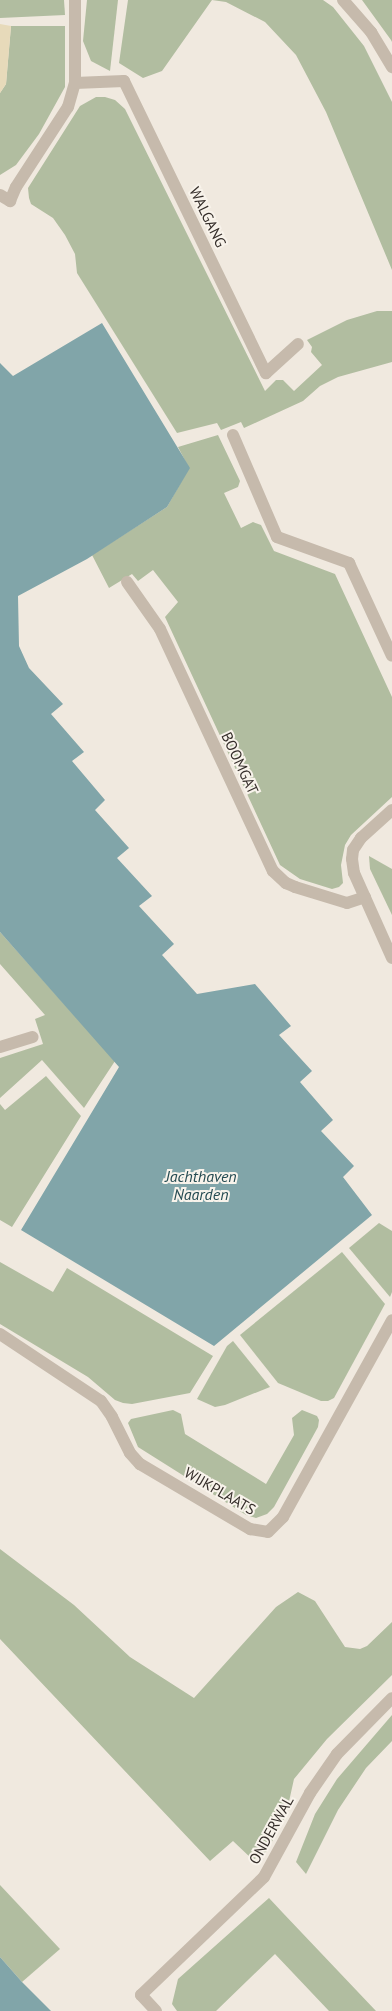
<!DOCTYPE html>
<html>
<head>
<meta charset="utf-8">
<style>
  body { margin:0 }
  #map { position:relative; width:392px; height:2011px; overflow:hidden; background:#f0e9df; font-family:"PT Sans",sans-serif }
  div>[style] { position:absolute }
  .green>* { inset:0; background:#b1bda0 }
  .sand>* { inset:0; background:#e7daba }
  .water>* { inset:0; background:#81a5a9 }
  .minor>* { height:12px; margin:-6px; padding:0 6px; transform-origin:6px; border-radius:6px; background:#c6baac }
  span { translate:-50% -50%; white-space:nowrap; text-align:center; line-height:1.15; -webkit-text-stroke:4px #f8f3eb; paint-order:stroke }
  .street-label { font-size:15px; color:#352e2a }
  .water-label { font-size:16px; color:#254b52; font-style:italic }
</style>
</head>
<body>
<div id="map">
  <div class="green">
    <div style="clip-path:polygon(0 0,64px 0,65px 15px,0 18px)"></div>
    <div style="clip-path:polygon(87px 0,118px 0,110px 71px,91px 61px,83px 41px)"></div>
    <div style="clip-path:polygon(128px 0,323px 0,333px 7px,364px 46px,392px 102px,392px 270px,326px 112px,296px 55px,265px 22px,226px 2px,212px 0,162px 71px,143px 78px,119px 63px)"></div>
    <div style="clip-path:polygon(362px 0,392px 0,392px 42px,391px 40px)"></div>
    <div style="clip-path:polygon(11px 26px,65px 26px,65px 87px,39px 134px,16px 165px,0 175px,0 93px,6px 84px)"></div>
    <div style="clip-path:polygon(96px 97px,105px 97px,115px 100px,125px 109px,265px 391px,276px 380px,283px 380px,294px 391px,322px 365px,311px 352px,312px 347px,307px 340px,347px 320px,377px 311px,392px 311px,392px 362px,338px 377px,320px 386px,303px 401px,244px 428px,241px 422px,221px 430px,217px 423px,177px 433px,77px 273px,75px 254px,65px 235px,53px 218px,31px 204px,29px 198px,28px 188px,80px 106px)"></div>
    <div style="clip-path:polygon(218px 435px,240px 481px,238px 487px,224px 493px,241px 528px,253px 522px,261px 525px,274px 551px,335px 574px,392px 697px,392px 797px,351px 835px,345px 845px,341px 865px,343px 883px,339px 887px,332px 889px,300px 879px,280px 865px,165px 617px,178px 602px,153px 570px,138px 581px,132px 574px,109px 588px,92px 555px,167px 507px,189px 468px,178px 447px)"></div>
    <div style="clip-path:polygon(369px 856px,392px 869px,392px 915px,370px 869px)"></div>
    <div style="clip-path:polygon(0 932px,115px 1061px,84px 1108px,42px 1060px,0 1098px,0 1058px,43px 1044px,35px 1019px,45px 1015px,0 964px)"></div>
    <div style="clip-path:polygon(46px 1076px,81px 1116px,12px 1227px,0 1220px,0 1104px,5px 1110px)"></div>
    <div style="clip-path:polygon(379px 1223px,392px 1231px,392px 1292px,390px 1297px,349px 1248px)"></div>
    <div style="clip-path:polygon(342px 1252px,385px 1304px,334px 1398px,328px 1401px,321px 1401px,278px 1383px,240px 1335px)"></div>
    <div style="clip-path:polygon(0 1262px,53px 1292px,67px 1268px,213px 1356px,190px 1393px,132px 1404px,123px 1403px,115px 1400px,88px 1377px,0 1324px)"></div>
    <div style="clip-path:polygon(233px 1341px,270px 1387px,225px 1405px,215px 1407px,197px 1399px,227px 1346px)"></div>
    <div style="clip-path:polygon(173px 1410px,181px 1414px,185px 1434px,266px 1484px,294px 1435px,292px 1418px,302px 1410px,317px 1416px,319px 1420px,318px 1427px,274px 1507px,267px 1514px,256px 1518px,246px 1515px,138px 1447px,128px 1423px,131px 1419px)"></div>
    <div style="clip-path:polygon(0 1549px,74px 1605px,130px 1657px,194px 1698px,276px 1607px,298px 1592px,315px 1601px,345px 1647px,360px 1649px,367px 1646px,392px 1622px,392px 1675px,327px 1739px,294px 1779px,286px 1815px,267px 1851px,253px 1860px,233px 1841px,210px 1861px,0 1639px)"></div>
    <div style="clip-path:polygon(392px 1715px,392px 1741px,366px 1768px,338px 1810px,306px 1874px,296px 1862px,315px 1814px,337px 1779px)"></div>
    <div style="clip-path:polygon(0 1885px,60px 1949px,22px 1982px,0 1957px)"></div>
    <div style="clip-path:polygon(269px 1898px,283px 1913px,376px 2011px,329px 2011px,275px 1954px,216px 2011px,177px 2011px,172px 2004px,178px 1979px)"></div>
  </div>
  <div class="sand">
    <div style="clip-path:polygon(0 24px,11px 26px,6px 84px,0 93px)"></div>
  </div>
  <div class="water">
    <div style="clip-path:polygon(102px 323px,190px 468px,167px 507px,87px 559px,18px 596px,19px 646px,29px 668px,63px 704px,51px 714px,84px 752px,72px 761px,105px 800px,95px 810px,129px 848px,117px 858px,152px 896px,139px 906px,174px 944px,162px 955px,197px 994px,255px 984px,291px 1026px,279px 1035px,312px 1071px,300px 1082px,333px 1120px,321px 1131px,354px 1166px,343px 1177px,372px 1215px,214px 1346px,21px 1230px,119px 1067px,0 932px,0 363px,13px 376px)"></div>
    <div style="clip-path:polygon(0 1957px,22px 1982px,51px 2011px,0 2011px)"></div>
  </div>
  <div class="minor">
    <div style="left:343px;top:0;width:43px;rotate:48.8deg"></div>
    <div style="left:371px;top:32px;width:41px;rotate:59deg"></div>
    <div style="left:75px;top:83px;width:49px;rotate:-2.3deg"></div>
    <div style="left:124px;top:81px;width:325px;rotate:64.1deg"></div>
    <div style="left:266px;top:373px;width:43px;rotate:-42.2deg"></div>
    <div style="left:0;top:195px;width:12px;rotate:31deg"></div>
    <div style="left:10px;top:201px;width:15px;rotate:-67deg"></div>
    <div style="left:16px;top:187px;width:95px;rotate:-57deg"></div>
    <div style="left:68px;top:107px;width:25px;rotate:-74deg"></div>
    <div style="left:75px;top:83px;width:83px;rotate:-90deg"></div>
    <div style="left:233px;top:435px;width:111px;rotate:66.7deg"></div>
    <div style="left:277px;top:537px;width:77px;rotate:19.9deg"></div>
    <div style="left:349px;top:563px;width:102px;rotate:65.2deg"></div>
    <div style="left:127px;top:582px;width:57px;rotate:54.9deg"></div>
    <div style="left:160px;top:629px;width:267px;rotate:65deg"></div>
    <div style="left:273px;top:871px;width:18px;rotate:43deg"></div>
    <div style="left:286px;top:883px;width:10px;rotate:24deg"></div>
    <div style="left:295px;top:887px;width:54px;rotate:17.1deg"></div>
    <div style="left:347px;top:903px;width:19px;rotate:-18deg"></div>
    <div style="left:392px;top:810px;width:42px;rotate:137.9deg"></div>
    <div style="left:361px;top:838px;width:14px;rotate:124deg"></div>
    <div style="left:353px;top:850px;width:9px;rotate:96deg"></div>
    <div style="left:352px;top:859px;width:14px;rotate:82deg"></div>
    <div style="left:354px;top:873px;width:93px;rotate:65.9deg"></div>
    <div style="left:0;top:1047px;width:34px;rotate:-17deg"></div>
    <div style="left:0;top:1334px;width:121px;rotate:33.6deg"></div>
    <div style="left:101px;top:1401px;width:19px;rotate:55deg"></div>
    <div style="left:112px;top:1417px;width:40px;rotate:63.4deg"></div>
    <div style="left:130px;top:1453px;width:15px;rotate:48deg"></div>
    <div style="left:140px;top:1464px;width:128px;rotate:30.6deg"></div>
    <div style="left:250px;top:1529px;width:18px;rotate:9deg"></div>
    <div style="left:268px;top:1532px;width:21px;rotate:-45deg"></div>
    <div style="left:283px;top:1517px;width:225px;rotate:-61deg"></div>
    <div style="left:156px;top:2011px;width:22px;rotate:-133deg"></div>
    <div style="left:141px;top:1995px;width:170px;rotate:-43.8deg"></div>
    <div style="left:264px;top:1877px;width:96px;rotate:-61.3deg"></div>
    <div style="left:310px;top:1793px;width:47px;rotate:-55.3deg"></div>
    <div style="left:337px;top:1754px;width:78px;rotate:-45.5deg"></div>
  </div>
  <div class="street-label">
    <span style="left:208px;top:217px;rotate:64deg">WALGANG</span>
    <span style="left:240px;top:763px;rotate:65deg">BOOMGAT</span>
    <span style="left:220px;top:1491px;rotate:30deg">WIJKPLAATS</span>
    <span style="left:271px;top:1830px;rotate:-61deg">ONDERWAL</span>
  </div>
  <div class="water-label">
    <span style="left:201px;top:1185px">Jachthaven<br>Naarden</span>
  </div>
</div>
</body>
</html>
